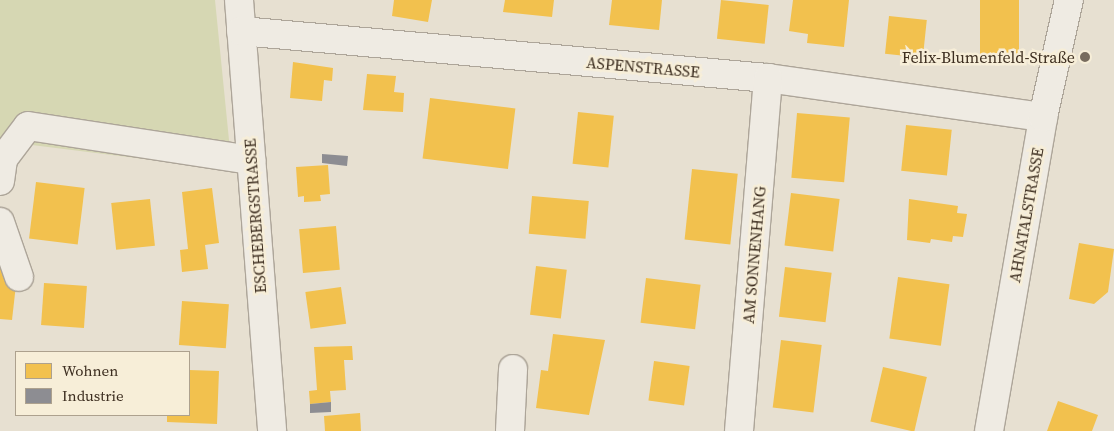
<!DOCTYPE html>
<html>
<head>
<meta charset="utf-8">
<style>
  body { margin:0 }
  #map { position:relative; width:1114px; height:431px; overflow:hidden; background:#e7e0d1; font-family:"Source Serif 4",serif }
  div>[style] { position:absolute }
  .green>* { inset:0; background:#d6d7b3 }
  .homes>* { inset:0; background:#f2c14e; transform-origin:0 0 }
  .industry>* { inset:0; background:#8d8d92 }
  .roads { filter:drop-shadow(1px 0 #ada599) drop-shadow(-1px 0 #ada599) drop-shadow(0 1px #ada599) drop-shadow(0 -1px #ada599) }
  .minor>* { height:28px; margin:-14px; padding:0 14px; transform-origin:14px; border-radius:14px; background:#efebe3 }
  .dots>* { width:14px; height:14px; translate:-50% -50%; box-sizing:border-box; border:2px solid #f7eed8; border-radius:50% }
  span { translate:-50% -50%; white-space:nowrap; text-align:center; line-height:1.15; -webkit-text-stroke:5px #f7eed8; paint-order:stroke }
  .poi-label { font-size:16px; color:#3d2e20 }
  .right { translate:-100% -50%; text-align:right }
  .street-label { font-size:16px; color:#3d2e20 }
  .legend { position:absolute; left:15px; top:351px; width:175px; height:65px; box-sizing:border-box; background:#f7eed8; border:1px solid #ada18e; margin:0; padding:6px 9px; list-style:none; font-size:15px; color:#3d2e20 }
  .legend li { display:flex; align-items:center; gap:10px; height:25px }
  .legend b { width:25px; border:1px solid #ada18e }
</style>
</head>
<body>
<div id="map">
  <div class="green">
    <div style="clip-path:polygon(0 0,215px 0,232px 170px,0 141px)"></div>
  </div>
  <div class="homes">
    <div style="clip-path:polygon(394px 0,432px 0,428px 22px,392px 16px)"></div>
    <div style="clip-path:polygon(505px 0,554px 0,552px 17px,503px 12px)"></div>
    <div style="clip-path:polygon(612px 0,662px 0,659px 30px,609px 25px)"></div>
    <div style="left:721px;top:0;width:48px;height:39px;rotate:6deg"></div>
    <div style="clip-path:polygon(793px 0,849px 0,844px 47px,807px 43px,808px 34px,789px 31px)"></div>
    <div style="left:980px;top:0;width:39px;height:60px"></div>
    <div style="left:889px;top:16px;width:38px;height:38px;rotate:6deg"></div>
    <div style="clip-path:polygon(293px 62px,333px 68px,332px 81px,324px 80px,322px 101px,290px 98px)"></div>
    <div style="clip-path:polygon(367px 74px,396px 76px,394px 92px,404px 93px,403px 112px,363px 110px)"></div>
    <div style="left:430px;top:98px;width:86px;height:61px;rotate:7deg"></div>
    <div style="left:578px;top:112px;width:36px;height:52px;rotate:6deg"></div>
    <div style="left:797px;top:113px;width:53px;height:65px;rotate:5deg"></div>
    <div style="left:906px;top:125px;width:46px;height:46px;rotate:6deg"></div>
    <div style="clip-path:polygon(328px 165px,330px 194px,320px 195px,321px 201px,304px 202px,304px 196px,298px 197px,296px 167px)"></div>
    <div style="left:692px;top:169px;width:46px;height:71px;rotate:6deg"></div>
    <div style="left:36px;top:182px;width:49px;height:57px;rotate:7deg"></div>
    <div style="clip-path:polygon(212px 188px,219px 243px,205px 245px,208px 269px,182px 272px,180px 250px,188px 249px,182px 192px)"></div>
    <div style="left:791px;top:193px;width:49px;height:53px;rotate:7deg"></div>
    <div style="left:532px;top:196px;width:57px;height:38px;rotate:5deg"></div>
    <div style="left:150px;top:199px;width:47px;height:39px;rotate:84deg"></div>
    <div style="clip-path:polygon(909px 199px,958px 206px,957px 213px,967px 214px,963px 237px,953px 236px,952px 242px,931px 239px,930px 243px,907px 240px)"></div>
    <div style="left:336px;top:226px;width:44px;height:37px;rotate:85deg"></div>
    <div style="clip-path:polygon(1079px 243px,1114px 249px,1108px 292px,1094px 304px,1069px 299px)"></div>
    <div style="clip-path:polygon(0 265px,18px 267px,12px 320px,0 319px)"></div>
    <div style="left:536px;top:266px;width:31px;height:49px;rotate:7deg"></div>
    <div style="left:785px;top:267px;width:47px;height:50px;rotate:7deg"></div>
    <div style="left:898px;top:277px;width:52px;height:62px;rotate:8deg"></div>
    <div style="left:646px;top:278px;width:55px;height:45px;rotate:7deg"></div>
    <div style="left:44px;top:283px;width:43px;height:42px;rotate:4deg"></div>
    <div style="left:341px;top:287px;width:37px;height:36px;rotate:82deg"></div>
    <div style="left:182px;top:301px;width:47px;height:44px;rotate:4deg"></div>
    <div style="clip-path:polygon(553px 334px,605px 340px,589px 415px,536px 408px,541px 370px,548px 371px)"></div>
    <div style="left:781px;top:340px;width:41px;height:68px;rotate:7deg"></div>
    <div style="clip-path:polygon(352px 346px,353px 360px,344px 360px,346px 390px,330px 391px,331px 402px,310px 404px,309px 391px,317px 390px,314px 347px)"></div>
    <div style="left:654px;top:361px;width:36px;height:40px;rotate:8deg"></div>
    <div style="left:883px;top:367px;width:45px;height:56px;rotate:13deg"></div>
    <div style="clip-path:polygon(189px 370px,219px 371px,217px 424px,167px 422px,167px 415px,189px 415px)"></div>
    <div style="clip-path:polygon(1058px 401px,1098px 415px,1092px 431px,1047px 431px)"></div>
    <div style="clip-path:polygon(360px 413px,361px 431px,325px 431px,324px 416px)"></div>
  </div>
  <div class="industry">
    <div style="clip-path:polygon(322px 154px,348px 156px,347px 166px,322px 163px)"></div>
    <div style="clip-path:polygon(331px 402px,331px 412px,310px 413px,310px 404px)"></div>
  </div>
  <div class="roads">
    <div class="minor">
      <div style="left:239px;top:0;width:432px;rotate:85.6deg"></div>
      <div style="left:241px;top:31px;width:529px;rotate:5.1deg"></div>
      <div style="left:768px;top:78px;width:278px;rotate:8.1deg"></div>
      <div style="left:0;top:181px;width:22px;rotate:-82deg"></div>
      <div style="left:3px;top:159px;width:41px;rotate:-52.9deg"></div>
      <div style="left:28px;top:126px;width:226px;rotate:8.7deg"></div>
      <div style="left:0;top:222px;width:58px;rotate:70.9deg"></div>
      <div style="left:510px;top:431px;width:62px;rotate:-87.2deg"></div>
      <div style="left:739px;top:431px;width:354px;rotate:-85.3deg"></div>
      <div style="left:989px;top:431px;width:319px;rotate:-80.2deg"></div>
      <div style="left:1043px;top:117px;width:120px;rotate:-77.5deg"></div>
    </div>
  </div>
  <div class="dots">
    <div style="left:1085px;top:57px;background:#786c5e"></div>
  </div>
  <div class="poi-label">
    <span class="right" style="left:1075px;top:57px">Felix-Blumenfeld-Straße</span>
  </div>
  <div class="street-label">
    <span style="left:643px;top:67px;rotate:5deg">ASPENSTRASSE</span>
    <span style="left:1026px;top:215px;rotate:-80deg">AHNATALSTRASSE</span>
    <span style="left:255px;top:216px;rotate:-94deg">ESCHEBERGSTRASSE</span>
    <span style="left:754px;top:255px;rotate:-85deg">AM SONNENHANG</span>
  </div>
  <ul class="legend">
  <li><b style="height:14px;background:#f2c14e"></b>Wohnen</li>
  <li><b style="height:14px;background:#8d8d92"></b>Industrie</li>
  </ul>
</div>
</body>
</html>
